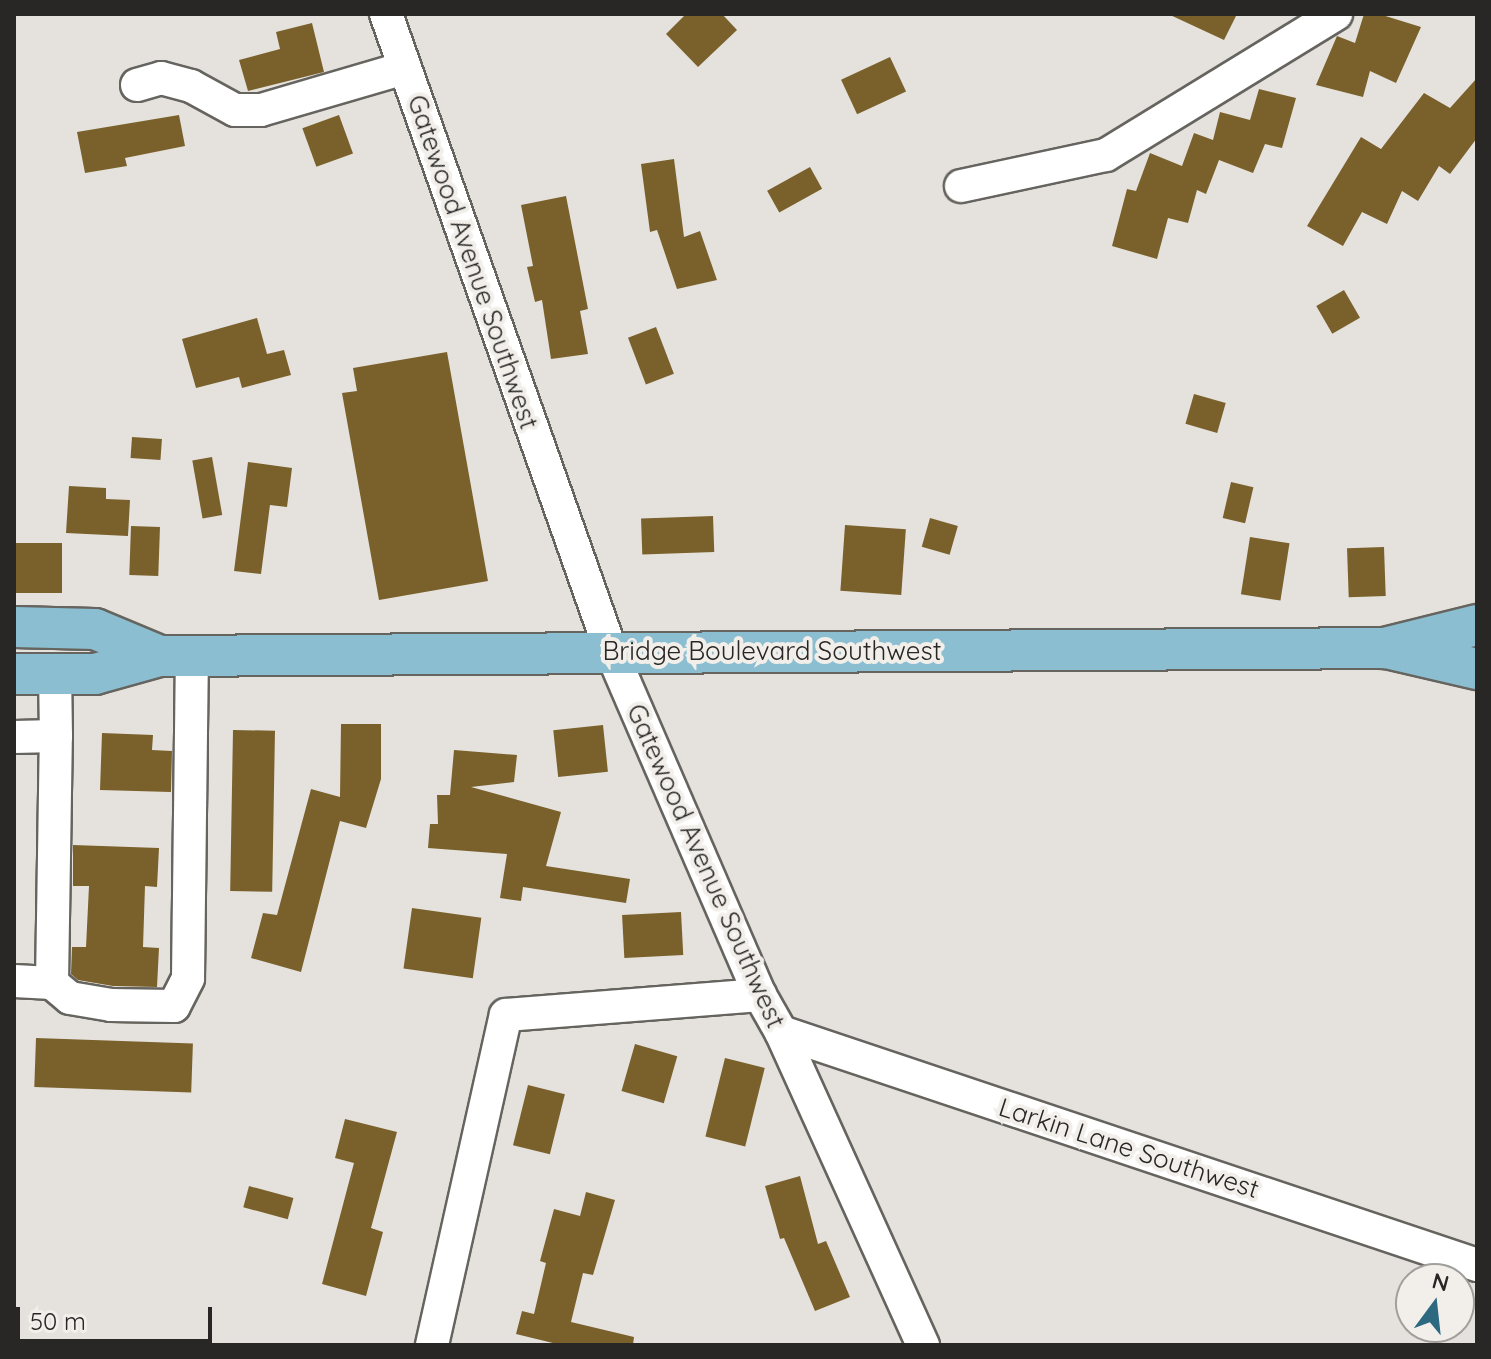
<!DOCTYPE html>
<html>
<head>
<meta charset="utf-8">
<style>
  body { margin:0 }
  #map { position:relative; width:1491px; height:1359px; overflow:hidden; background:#e5e2dd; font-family:Quicksand,sans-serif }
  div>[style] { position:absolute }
  .building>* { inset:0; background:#7a612c; transform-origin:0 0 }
  .roads { filter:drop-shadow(2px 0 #66645f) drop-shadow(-2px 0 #66645f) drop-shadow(0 2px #66645f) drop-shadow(0 -2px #66645f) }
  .minor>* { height:32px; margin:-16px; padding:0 16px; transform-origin:16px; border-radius:16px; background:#fff }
  .major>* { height:40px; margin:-20px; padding:0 20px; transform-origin:20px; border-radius:20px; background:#8bbed1 }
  span { translate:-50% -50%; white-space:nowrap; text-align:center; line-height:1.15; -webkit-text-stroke:8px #f2efea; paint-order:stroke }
  .street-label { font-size:26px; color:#282726 }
  .frame { position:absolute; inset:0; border:16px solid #282726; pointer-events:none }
  .north { position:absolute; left:1395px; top:1263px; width:80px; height:80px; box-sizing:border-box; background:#f2efea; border:2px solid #a19f9c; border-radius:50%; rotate:15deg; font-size:22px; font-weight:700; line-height:32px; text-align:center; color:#282726 }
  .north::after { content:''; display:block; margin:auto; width:28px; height:36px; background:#2c6880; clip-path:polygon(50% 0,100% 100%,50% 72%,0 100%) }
  .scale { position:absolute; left:16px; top:1307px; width:196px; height:36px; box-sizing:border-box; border:4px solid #282726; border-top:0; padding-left:10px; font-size:24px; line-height:28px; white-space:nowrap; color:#282726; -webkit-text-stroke:6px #f2efea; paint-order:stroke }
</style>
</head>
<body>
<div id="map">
  <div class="building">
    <div style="clip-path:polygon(686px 14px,722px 14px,737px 30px,698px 67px,666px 34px)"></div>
    <div style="clip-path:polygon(1168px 14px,1237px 14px,1224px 40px)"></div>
    <div style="clip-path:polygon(1364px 14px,1379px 14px,1421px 27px,1396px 83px,1370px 71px,1363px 97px,1316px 85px,1337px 36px,1355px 43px)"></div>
    <div style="clip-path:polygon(312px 23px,324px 72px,248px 91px,239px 60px,280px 49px,276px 32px)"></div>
    <div style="left:890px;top:57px;width:38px;height:54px;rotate:65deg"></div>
    <div style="clip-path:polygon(1477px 78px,1477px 138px,1450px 174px,1439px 166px,1418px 201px,1402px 191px,1387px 224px,1362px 212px,1343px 246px,1307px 226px,1361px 137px,1381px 149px,1424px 93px,1450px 108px)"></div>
    <div style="clip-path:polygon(1259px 89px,1296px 98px,1282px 148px,1265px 144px,1253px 173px,1219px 160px,1206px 194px,1197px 190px,1188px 223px,1168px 218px,1157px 259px,1112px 246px,1127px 189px,1136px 191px,1150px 153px,1182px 166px,1194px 133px,1213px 140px,1220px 112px,1250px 120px)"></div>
    <div style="clip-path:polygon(179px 115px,185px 146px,125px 158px,127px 166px,85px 173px,77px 132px)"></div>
    <div style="left:339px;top:115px;width:41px;height:39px;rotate:70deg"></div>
    <div style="clip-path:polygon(674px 159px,684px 237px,700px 231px,717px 280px,677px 289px,657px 230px,650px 232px,641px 164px)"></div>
    <div style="left:810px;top:167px;width:25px;height:49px;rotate:61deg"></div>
    <div style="clip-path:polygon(566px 196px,588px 309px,580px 311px,588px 354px,551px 359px,542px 300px,535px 302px,527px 267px,533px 266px,521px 205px)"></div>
    <div style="left:1344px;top:290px;width:32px;height:32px;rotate:60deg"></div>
    <div style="clip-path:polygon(257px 318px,267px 354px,284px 350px,291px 375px,242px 388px,239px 377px,196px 388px,182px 339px)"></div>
    <div style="left:656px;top:327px;width:50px;height:30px;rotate:69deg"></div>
    <div style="clip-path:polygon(447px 352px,488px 581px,379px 600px,342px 393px,357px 391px,353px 368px)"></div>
    <div style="left:1194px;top:394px;width:33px;height:31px;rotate:16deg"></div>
    <div style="left:132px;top:437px;width:30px;height:21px;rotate:4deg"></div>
    <div style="left:212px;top:457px;width:59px;height:20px;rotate:80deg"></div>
    <div style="clip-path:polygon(248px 462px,292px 468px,287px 507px,270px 505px,261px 574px,234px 571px)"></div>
    <div style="left:1231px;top:482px;width:23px;height:37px;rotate:13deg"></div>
    <div style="clip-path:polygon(69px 486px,106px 488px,106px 499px,130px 500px,128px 536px,66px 533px)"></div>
    <div style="left:713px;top:516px;width:36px;height:72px;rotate:88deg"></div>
    <div style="left:930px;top:518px;width:29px;height:30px;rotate:16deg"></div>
    <div style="left:845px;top:525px;width:61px;height:66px;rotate:4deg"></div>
    <div style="left:131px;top:526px;width:29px;height:49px;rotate:2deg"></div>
    <div style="left:1250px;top:537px;width:40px;height:58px;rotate:9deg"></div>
    <div style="left:14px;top:543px;width:48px;height:50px"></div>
    <div style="left:1384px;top:547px;width:49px;height:37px;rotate:88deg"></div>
    <div style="clip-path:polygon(341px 724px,381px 724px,381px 779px,366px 828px,340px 821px,301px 972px,251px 958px,263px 913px,277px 915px,311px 789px,340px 797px)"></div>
    <div style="left:603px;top:725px;width:47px;height:50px;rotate:84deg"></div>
    <div style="left:233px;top:730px;width:42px;height:161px;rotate:1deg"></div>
    <div style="clip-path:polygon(102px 733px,153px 735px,152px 750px,172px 751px,171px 792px,100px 790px)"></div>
    <div style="clip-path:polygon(454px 750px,517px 755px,514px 782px,471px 787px,561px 812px,546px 866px,630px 879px,626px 903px,523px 887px,521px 901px,500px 898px,507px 854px,428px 848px,430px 824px,438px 824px,437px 795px,450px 795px)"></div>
    <div style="clip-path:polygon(73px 845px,159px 848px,157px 887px,145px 886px,143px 947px,159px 948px,157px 987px,113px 986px,78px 980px,71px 974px,72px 947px,86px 947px,89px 886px,73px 886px)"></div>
    <div style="left:412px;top:908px;width:70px;height:61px;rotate:8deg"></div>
    <div style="left:681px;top:912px;width:43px;height:59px;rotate:87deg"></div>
    <div style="left:36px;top:1038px;width:157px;height:49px;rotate:2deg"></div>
    <div style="left:635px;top:1044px;width:44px;height:49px;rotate:16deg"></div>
    <div style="left:725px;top:1058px;width:41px;height:81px;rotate:14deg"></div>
    <div style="left:528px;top:1085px;width:38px;height:62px;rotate:14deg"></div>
    <div style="clip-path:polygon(345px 1119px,397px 1132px,371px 1228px,383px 1232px,366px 1296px,322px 1284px,354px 1163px,335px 1158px)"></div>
    <div style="clip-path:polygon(800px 1176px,818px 1244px,826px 1241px,850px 1297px,815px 1311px,784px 1238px,780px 1239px,765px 1186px)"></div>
    <div style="left:249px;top:1186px;width:46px;height:22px;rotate:15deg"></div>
    <div style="clip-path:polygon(586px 1192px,615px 1200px,593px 1275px,583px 1273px,571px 1322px,634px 1337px,633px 1345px,561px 1345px,516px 1334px,522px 1311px,534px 1314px,546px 1263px,540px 1261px,554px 1209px,580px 1216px)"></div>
  </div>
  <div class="roads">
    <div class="minor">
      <div style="left:386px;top:14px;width:676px;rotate:70.55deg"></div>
      <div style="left:611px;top:651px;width:375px;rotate:66.6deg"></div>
      <div style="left:760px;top:995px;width:43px;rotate:60.4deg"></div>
      <div style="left:781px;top:1032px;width:344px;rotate:65.6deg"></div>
      <div style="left:137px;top:85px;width:25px;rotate:-16deg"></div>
      <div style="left:161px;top:78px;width:31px;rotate:15deg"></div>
      <div style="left:191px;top:86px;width:50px;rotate:28.6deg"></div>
      <div style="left:235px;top:110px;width:26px"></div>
      <div style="left:261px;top:110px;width:150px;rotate:-16.3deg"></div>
      <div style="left:961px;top:186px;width:148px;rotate:-12.1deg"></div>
      <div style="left:1106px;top:155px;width:270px;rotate:-31.5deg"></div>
      <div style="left:14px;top:737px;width:42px;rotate:-1.4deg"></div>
      <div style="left:56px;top:736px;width:62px;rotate:-90.9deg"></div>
      <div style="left:14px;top:981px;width:38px;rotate:3deg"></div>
      <div style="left:52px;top:983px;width:23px;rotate:40deg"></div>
      <div style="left:70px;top:998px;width:42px;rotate:9.7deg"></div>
      <div style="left:111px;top:1005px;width:63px;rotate:0.9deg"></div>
      <div style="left:174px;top:1006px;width:31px;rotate:-63deg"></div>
      <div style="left:188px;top:978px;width:322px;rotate:-89.3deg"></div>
      <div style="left:52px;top:983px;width:247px;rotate:-89.1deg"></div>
      <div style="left:781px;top:1032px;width:734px;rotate:18.51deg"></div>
      <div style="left:432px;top:1345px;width:338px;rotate:-77.4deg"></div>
      <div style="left:506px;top:1015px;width:255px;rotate:-4.5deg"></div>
    </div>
    <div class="major">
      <div style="left:14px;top:627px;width:81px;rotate:1.4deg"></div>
      <div style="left:95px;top:629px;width:70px;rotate:22.6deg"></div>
      <div style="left:1391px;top:649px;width:88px;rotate:13.1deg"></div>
      <div style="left:14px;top:674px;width:81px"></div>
      <div style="left:95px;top:674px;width:67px;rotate:-15.5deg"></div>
      <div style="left:160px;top:656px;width:1224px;rotate:-0.37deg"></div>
      <div style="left:1384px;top:648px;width:96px;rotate:-13.9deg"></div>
    </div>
  </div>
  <div class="street-label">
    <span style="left:473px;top:262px;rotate:71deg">Gatewood Avenue Southwest</span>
    <span style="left:772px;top:651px">Bridge Boulevard Southwest</span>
    <span style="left:706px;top:866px;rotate:66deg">Gatewood Avenue Southwest</span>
    <span style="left:1129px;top:1148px;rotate:18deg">Larkin Lane Southwest</span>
  </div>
  <div class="frame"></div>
  <div class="north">N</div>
  <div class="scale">50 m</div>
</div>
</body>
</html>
